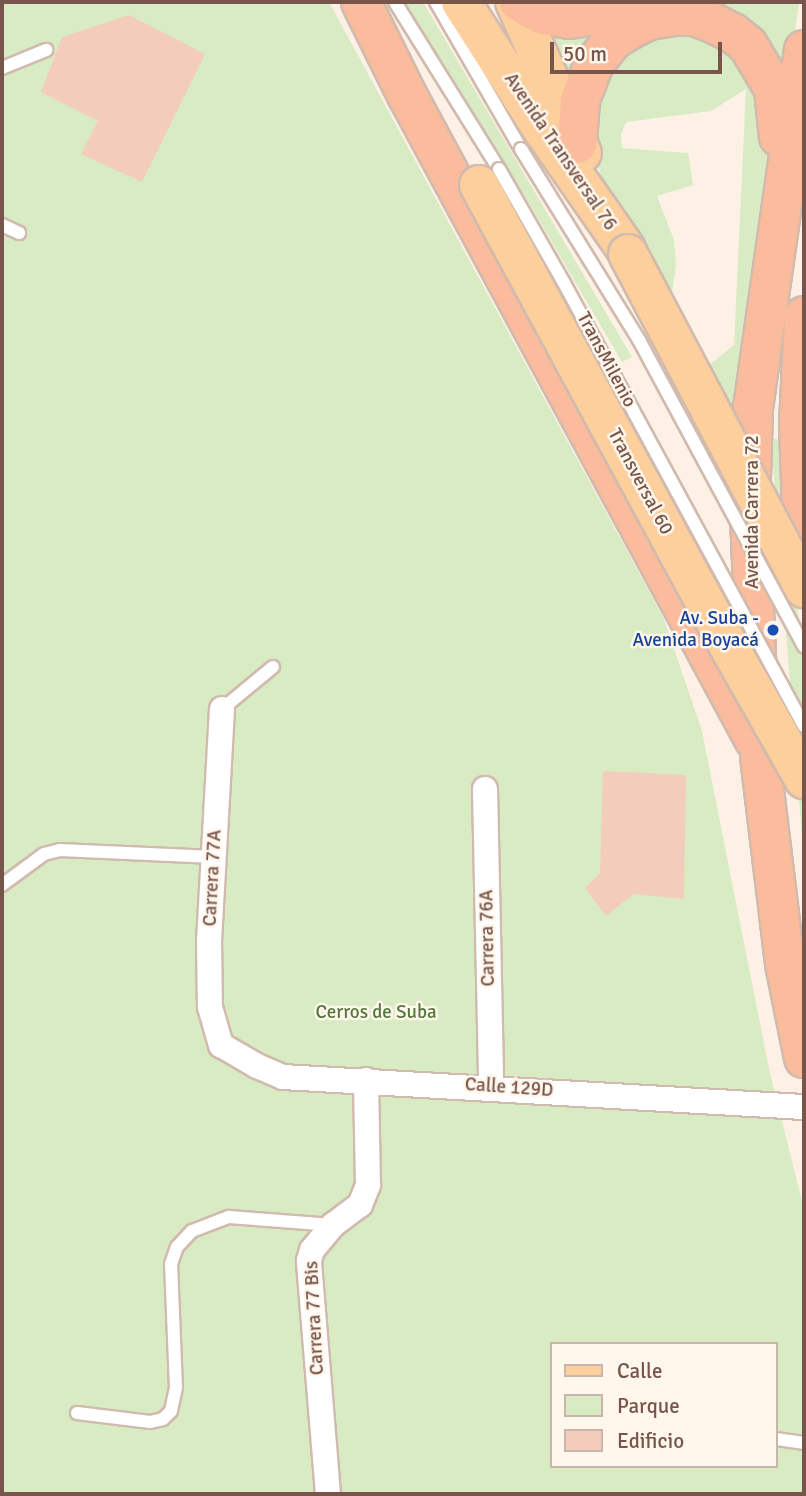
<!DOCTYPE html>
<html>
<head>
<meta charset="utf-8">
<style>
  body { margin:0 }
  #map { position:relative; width:806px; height:1496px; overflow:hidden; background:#fdf1e6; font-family:Signika,sans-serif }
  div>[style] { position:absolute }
  .green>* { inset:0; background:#d8ebc3 }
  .building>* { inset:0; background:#f3ccbc }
  .roads { filter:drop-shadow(2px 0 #d1baae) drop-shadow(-2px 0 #d1baae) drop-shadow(0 2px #d1baae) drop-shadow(0 -2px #d1baae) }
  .service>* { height:12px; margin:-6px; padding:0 6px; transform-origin:6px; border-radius:6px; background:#fff }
  .minor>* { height:24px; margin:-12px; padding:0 12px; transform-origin:12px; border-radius:12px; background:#fff }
  .primary>* { height:38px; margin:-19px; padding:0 19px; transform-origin:19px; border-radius:19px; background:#fdcf9d }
  .trunk>* { height:38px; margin:-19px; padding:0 19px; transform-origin:19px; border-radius:19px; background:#fabc9c }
  .bridges { filter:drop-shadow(2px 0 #d1baae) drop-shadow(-2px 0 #d1baae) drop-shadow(0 2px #d1baae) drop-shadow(0 -2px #d1baae) }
  .service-bridge>* { height:12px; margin:-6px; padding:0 6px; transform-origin:6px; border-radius:6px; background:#fff }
  .primary-bridge>* { height:38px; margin:-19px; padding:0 19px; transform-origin:19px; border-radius:19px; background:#fdcf9d }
  .dots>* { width:19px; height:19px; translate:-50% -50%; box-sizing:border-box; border:4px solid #fff6ec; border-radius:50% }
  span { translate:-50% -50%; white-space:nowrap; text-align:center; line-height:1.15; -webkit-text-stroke:5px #fff6ec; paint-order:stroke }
  .street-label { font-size:19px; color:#77554a }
  .transit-label { font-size:19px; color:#164399 }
  .right { translate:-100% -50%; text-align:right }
  .park-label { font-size:19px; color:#55773e }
  .frame { position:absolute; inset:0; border:4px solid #77554a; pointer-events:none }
  .legend { position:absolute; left:550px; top:1342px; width:228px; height:126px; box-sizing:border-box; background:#fff6ec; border:2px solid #c9b6ab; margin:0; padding:9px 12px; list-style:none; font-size:21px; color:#77554a }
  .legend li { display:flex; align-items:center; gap:14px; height:35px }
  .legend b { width:35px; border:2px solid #c9b6ab }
  .scale { position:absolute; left:550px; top:42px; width:172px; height:32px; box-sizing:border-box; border:4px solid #77554a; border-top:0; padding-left:9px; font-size:21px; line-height:24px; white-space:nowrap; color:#77554a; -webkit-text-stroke:5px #fff6ec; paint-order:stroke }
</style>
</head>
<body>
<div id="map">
  <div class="green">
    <div style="clip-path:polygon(evenodd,2px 2px,329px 2px,664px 619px,702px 731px,769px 1069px,804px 1209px,804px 1494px,2px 1494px,2px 2px,552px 1344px,776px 1344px,776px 1466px,552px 1466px,552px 1344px)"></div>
    <div style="clip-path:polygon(401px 2px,423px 2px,632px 357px,622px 362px,503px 159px)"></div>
    <div style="clip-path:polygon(665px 2px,799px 2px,788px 83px)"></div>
    <div style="clip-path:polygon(670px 24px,744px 55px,773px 150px,737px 421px,708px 366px,734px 345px,746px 89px,711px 111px,626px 122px,621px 135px,622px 148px,688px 153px,693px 185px,657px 196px,674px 240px,676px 265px,671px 300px,604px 185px,586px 127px,607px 55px)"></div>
    <div style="clip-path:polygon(548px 32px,594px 32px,571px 86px)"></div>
    <div style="clip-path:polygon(771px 438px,781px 440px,804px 672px,804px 864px)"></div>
  </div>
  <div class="building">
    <div style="clip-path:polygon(129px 15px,205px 54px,142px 182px,81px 154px,98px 121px,41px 92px,62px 37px)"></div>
    <div style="clip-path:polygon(603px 771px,686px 775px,684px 899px,634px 894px,606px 916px,585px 888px,600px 873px)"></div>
  </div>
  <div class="roads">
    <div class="service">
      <div style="left:395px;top:2px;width:197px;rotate:58.1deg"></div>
      <div style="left:436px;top:2px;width:170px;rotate:60deg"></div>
      <div style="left:2px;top:68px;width:48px;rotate:-22.2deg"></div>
      <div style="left:2px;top:225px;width:19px;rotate:25deg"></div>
      <div style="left:222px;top:709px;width:66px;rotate:-39.5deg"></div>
      <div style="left:2px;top:885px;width:52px;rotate:-36.4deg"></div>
      <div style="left:44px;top:854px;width:16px;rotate:-14deg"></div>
      <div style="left:60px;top:850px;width:154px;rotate:2.6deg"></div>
      <div style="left:77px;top:1413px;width:74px;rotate:7deg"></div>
      <div style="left:150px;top:1422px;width:13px;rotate:-13deg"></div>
      <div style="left:163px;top:1419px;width:11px;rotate:-45deg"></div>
      <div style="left:171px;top:1411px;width:24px;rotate:-78deg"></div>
      <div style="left:176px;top:1388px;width:124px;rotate:-92.3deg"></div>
      <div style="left:171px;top:1264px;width:18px;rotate:-71deg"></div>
      <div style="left:177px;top:1247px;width:22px;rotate:-47deg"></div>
      <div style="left:192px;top:1231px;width:40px;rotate:-21deg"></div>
      <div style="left:229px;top:1217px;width:104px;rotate:4.4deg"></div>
      <div style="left:776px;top:1439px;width:28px;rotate:8deg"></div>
    </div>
    <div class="minor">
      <div style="left:222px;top:709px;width:230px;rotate:93.2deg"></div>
      <div style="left:209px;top:939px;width:68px;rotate:89.2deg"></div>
      <div style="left:210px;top:1007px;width:40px;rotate:74deg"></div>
      <div style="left:221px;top:1045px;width:42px;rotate:30.3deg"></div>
      <div style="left:257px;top:1066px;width:28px;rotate:23deg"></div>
      <div style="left:283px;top:1077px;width:522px;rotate:3.3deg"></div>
      <div style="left:485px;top:789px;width:297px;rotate:88.8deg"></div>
      <div style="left:328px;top:1494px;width:234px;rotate:-94.7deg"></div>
      <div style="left:309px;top:1261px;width:11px;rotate:-75deg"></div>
      <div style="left:312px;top:1250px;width:33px;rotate:-50deg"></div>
      <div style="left:333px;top:1225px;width:34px;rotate:-37deg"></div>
      <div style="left:360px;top:1205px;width:22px;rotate:-68deg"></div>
      <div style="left:368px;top:1185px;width:105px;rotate:-91.1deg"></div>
    </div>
    <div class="primary">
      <div style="left:461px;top:2px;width:152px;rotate:57.4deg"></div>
      <div style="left:543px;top:130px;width:145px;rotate:55.1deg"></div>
      <div style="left:515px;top:2px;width:165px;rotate:66.1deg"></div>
    </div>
    <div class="trunk">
      <div style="left:361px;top:2px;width:104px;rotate:63.7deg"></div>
      <div style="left:407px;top:95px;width:732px;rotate:61.68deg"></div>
      <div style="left:519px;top:2px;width:26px;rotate:29deg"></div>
      <div style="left:542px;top:15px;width:27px;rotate:8deg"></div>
      <div style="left:569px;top:19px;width:35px;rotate:-8deg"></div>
      <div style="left:604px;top:14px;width:32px;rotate:-22deg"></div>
      <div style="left:804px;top:50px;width:361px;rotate:98.1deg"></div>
      <div style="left:753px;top:407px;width:110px;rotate:91.6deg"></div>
      <div style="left:750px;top:517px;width:248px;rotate:87.5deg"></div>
      <div style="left:761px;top:765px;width:200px;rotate:83.1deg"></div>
      <div style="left:785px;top:964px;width:96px;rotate:78.6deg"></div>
      <div style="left:577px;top:144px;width:44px;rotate:-86.1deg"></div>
      <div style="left:580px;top:100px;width:39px;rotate:-69deg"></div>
      <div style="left:594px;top:64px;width:31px;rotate:-52deg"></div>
      <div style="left:613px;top:40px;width:19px;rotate:-32deg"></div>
      <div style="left:629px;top:30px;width:22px;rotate:-27deg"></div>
      <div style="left:649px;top:20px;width:26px;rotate:-9deg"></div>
      <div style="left:675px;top:16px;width:19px"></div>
      <div style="left:694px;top:16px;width:20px;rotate:20deg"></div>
      <div style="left:713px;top:23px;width:22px;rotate:27deg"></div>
      <div style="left:733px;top:33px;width:19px;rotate:39deg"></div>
      <div style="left:748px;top:45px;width:51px;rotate:59.4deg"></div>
      <div style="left:774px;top:89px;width:48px;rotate:84.1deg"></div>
      <div style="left:804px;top:316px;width:109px;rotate:92.6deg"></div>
      <div style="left:799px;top:425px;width:142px;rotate:88deg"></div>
    </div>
  </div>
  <div class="bridges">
    <div class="service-bridge">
      <div style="left:521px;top:149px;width:225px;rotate:58.3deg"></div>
      <div style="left:639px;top:340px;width:348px;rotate:61.7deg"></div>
      <div style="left:499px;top:169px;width:131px;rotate:60.3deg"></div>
      <div style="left:564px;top:283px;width:504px;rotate:61.55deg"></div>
    </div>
    <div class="primary-bridge">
      <div style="left:479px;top:185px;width:533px;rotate:61.56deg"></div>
      <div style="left:733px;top:654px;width:144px;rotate:60.4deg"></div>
      <div style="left:628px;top:254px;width:378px;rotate:62.2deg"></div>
    </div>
  </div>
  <div class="dots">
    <div style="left:773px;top:630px;background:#1a4fb4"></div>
  </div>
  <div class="street-label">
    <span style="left:560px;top:152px;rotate:56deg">Avenida Transversal 76</span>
    <span style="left:606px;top:360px;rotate:62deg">TransMilenio</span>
    <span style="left:640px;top:482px;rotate:62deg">Transversal 60</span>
    <span style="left:753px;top:512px;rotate:-90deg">Avenida Carrera 72</span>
    <span style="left:213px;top:878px;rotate:-87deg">Carrera 77A</span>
    <span style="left:488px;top:938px;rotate:-91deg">Carrera 76A</span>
    <span style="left:509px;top:1088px;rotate:4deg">Calle 129D</span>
    <span style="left:315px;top:1318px;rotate:-93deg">Carrera 77 Bis</span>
  </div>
  <div class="transit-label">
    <span class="right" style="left:759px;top:630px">Av. Suba -<br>Avenida Boyacá</span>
  </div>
  <div class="park-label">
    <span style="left:376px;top:1013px">Cerros de Suba</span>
  </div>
  <div class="frame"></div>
  <ul class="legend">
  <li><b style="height:9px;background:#fdcf9d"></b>Calle</li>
  <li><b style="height:19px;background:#d8ebc3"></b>Parque</li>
  <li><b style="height:19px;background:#f3ccbc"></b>Edificio</li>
  </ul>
  <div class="scale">50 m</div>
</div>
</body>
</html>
